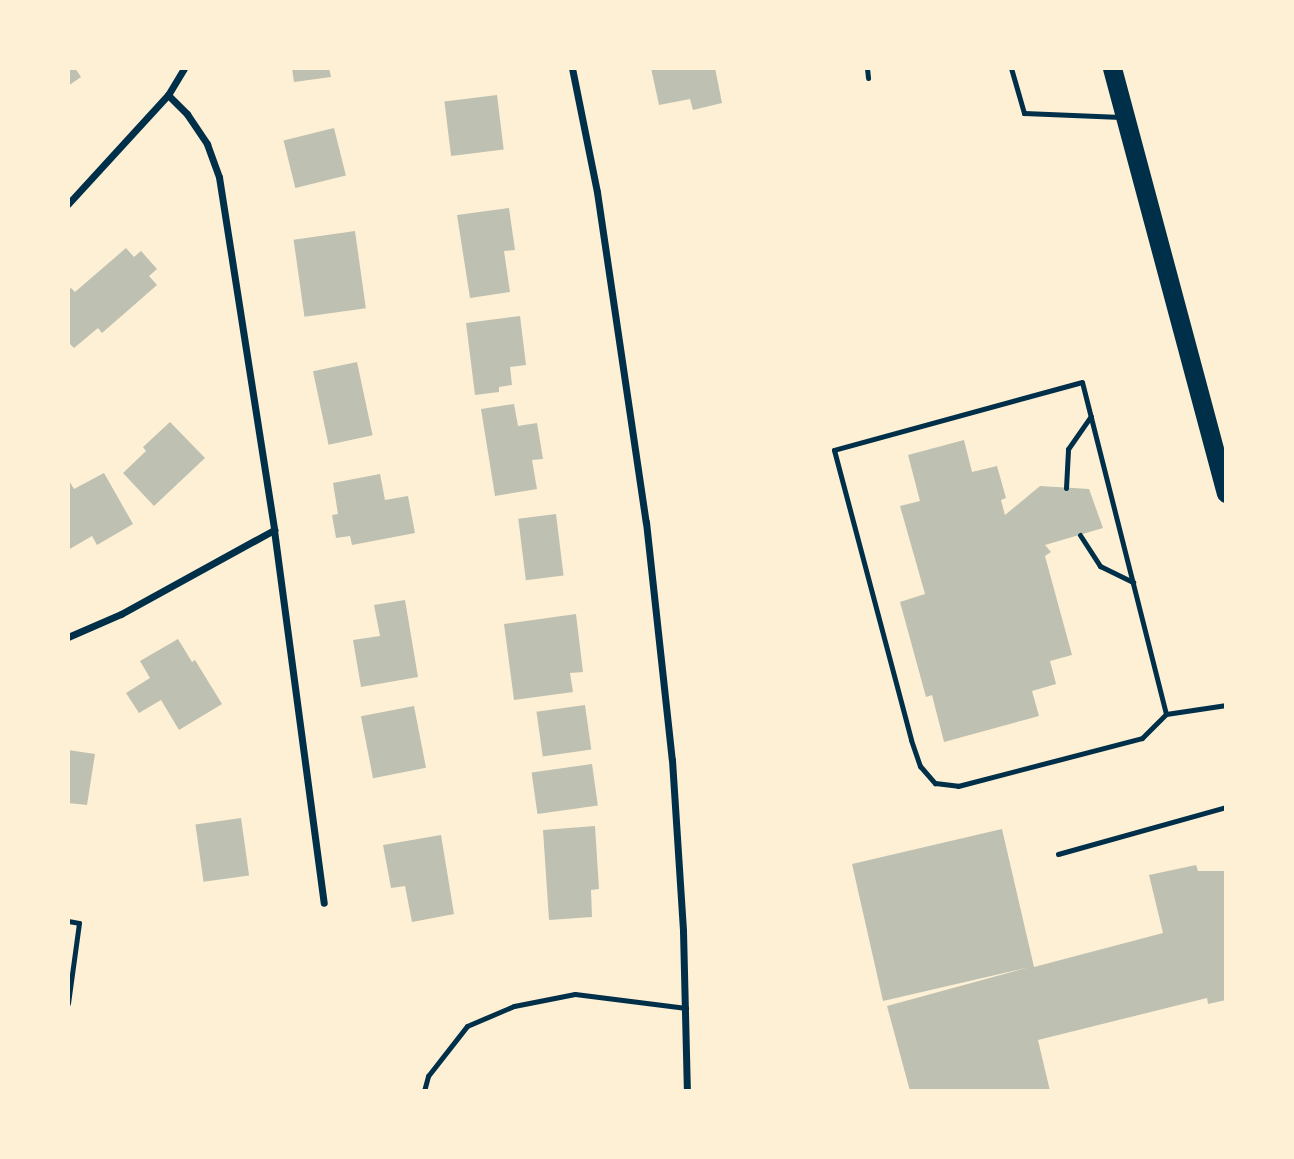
<!DOCTYPE html>
<html>
<head>
<meta charset="utf-8">
<style>
  body { margin:0 }
  #map { position:relative; width:1294px; height:1159px; overflow:hidden; background:#fdf0d5; font-family:Karla,sans-serif }
  div>[style] { position:absolute }
  .building>* { inset:0; background:#bec0b2; transform-origin:0 0 }
  .service>* { height:5px; margin:-2.5px; padding:0 2.5px; transform-origin:2.5px; border-radius:2.5px; background:#003049 }
  .minor>* { height:7px; margin:-3.5px; padding:0 3.5px; transform-origin:3.5px; border-radius:3.5px; background:#003049 }
  .trunk>* { height:19px; margin:-9.5px; padding:0 9.5px; transform-origin:9.5px; border-radius:9.5px; background:#003049 }
  span { translate:-50% -50%; white-space:nowrap; text-align:center; line-height:1.15; -webkit-text-stroke:5px #fdf0d5; paint-order:stroke }
  .frame { position:absolute; inset:0; border:70px solid #fdf0d5; pointer-events:none }
</style>
</head>
<body>
<div id="map">
  <div class="building">
    <div style="clip-path:polygon(68px 68px,75px 68px,81px 77px,68px 86px)"></div>
    <div style="clip-path:polygon(292px 68px,329px 68px,331px 77px,294px 82px)"></div>
    <div style="clip-path:polygon(651px 68px,715px 68px,722px 103px,693px 110px,690px 99px,659px 105px)"></div>
    <div style="left:497px;top:95px;width:55px;height:53px;rotate:83deg"></div>
    <div style="left:334px;top:128px;width:49px;height:52px;rotate:76deg"></div>
    <div style="clip-path:polygon(509px 208px,515px 250px,504px 251px,510px 292px,470px 298px,457px 215px)"></div>
    <div style="left:355px;top:231px;width:78px;height:62px;rotate:82deg"></div>
    <div style="clip-path:polygon(126px 248px,134px 257px,141px 251px,157px 269px,149px 276px,157px 285px,102px 333px,98px 328px,74px 348px,68px 342px,68px 290px,71px 288px,75px 292px)"></div>
    <div style="clip-path:polygon(520px 316px,526px 365px,510px 367px,512px 385px,499px 387px,499px 392px,475px 395px,466px 323px)"></div>
    <div style="left:357px;top:362px;width:75px;height:45px;rotate:78deg"></div>
    <div style="clip-path:polygon(514px 404px,518px 426px,537px 423px,543px 459px,532px 460px,537px 489px,495px 496px,481px 409px)"></div>
    <div style="clip-path:polygon(170px 422px,205px 458px,154px 506px,123px 473px,146px 451px,143px 447px)"></div>
    <div style="clip-path:polygon(964px 440px,972px 472px,997px 466px,1006px 498px,1001px 500px,1005px 515px,1040px 486px,1089px 489px,1103px 528px,1045px 545px,1051px 552px,1045px 556px,1072px 655px,1050px 661px,1056px 684px,1032px 691px,1039px 716px,944px 742px,932px 695px,926px 697px,900px 602px,925px 594px,900px 506px,920px 501px,908px 455px)"></div>
    <div style="clip-path:polygon(104px 473px,133px 524px,97px 545px,92px 536px,68px 550px,68px 479px,74px 489px)"></div>
    <div style="clip-path:polygon(380px 474px,385px 500px,408px 496px,415px 533px,352px 545px,350px 536px,336px 538px,332px 515px,338px 514px,333px 483px)"></div>
    <div style="left:556px;top:514px;width:62px;height:38px;rotate:83deg"></div>
    <div style="clip-path:polygon(405px 600px,418px 677px,361px 687px,353px 640px,380px 636px,374px 605px)"></div>
    <div style="clip-path:polygon(576px 614px,583px 672px,570px 673px,573px 692px,514px 700px,504px 624px)"></div>
    <div style="clip-path:polygon(178px 639px,192px 662px,195px 660px,222px 704px,179px 730px,161px 700px,139px 713px,126px 693px,150px 678px,140px 661px)"></div>
    <div style="left:585px;top:705px;width:45px;height:49px;rotate:82deg"></div>
    <div style="left:414px;top:706px;width:63px;height:54px;rotate:79deg"></div>
    <div style="clip-path:polygon(68px 750px,95px 754px,87px 805px,68px 803px)"></div>
    <div style="left:592px;top:764px;width:42px;height:61px;rotate:82deg"></div>
    <div style="left:241px;top:818px;width:58px;height:46px;rotate:82deg"></div>
    <div style="clip-path:polygon(595px 826px,599px 889px,591px 890px,592px 917px,549px 920px,543px 830px)"></div>
    <div style="clip-path:polygon(1002px 829px,1034px 967px,1163px 933px,1149px 875px,1196px 865px,1198px 871px,1226px 871px,1226px 1000px,1208px 1004px,1207px 998px,1038px 1040px,1050px 1091px,910px 1091px,887px 1006px,1030px 967px,883px 1001px,852px 864px)"></div>
    <div style="clip-path:polygon(441px 835px,454px 914px,412px 922px,405px 886px,391px 888px,383px 845px)"></div>
  </div>
  <div class="service">
    <div style="left:867px;top:68px;width:10px;rotate:84deg"></div>
    <div style="left:1011px;top:68px;width:47px;rotate:73.9deg"></div>
    <div style="left:1024px;top:113px;width:97px;rotate:2.4deg"></div>
    <div style="left:1066px;top:488px;width:39px;rotate:-87deg"></div>
    <div style="left:1068px;top:449px;width:40px;rotate:-55.1deg"></div>
    <div style="left:1080px;top:535px;width:37px;rotate:57deg"></div>
    <div style="left:1100px;top:566px;width:37px;rotate:26deg"></div>
    <div style="left:1166px;top:714px;width:342px;rotate:-104.2deg"></div>
    <div style="left:1082px;top:382px;width:257px;rotate:164.7deg"></div>
    <div style="left:834px;top:450px;width:300px;rotate:75.1deg"></div>
    <div style="left:911px;top:740px;width:28px;rotate:71deg"></div>
    <div style="left:920px;top:766px;width:23px;rotate:49deg"></div>
    <div style="left:935px;top:783px;width:23px;rotate:7deg"></div>
    <div style="left:958px;top:786px;width:190px;rotate:-14.6deg"></div>
    <div style="left:1142px;top:738px;width:34px;rotate:-45deg"></div>
    <div style="left:1166px;top:714px;width:61px;rotate:-8.5deg"></div>
    <div style="left:1058px;top:854px;width:174px;rotate:-15.6deg"></div>
    <div style="left:68px;top:921px;width:11px;rotate:10deg"></div>
    <div style="left:79px;top:923px;width:81px;rotate:97.8deg"></div>
    <div style="left:424px;top:1091px;width:16px;rotate:-75deg"></div>
    <div style="left:428px;top:1076px;width:63px;rotate:-52deg"></div>
    <div style="left:467px;top:1026px;width:51px;rotate:-23.1deg"></div>
    <div style="left:514px;top:1006px;width:62px;rotate:-11.1deg"></div>
    <div style="left:575px;top:994px;width:112px;rotate:7.2deg"></div>
  </div>
  <div class="minor">
    <div style="left:572px;top:68px;width:126px;rotate:78.6deg"></div>
    <div style="left:597px;top:192px;width:334px;rotate:81.6deg"></div>
    <div style="left:646px;top:522px;width:239px;rotate:83.8deg"></div>
    <div style="left:672px;top:760px;width:171px;rotate:86.3deg"></div>
    <div style="left:683px;top:931px;width:160px;rotate:88.6deg"></div>
    <div style="left:168px;top:95px;width:27px;rotate:45deg"></div>
    <div style="left:187px;top:114px;width:36px;rotate:56deg"></div>
    <div style="left:207px;top:144px;width:35px;rotate:70deg"></div>
    <div style="left:219px;top:177px;width:357px;rotate:81.1deg"></div>
    <div style="left:274px;top:530px;width:376px;rotate:82.4deg"></div>
    <div style="left:68px;top:204px;width:148px;rotate:-47.5deg"></div>
    <div style="left:168px;top:95px;width:31px;rotate:-59deg"></div>
    <div style="left:68px;top:637px;width:58px;rotate:-23.5deg"></div>
    <div style="left:121px;top:614px;width:175px;rotate:-28.8deg"></div>
  </div>
  <div class="trunk">
    <div style="left:1112px;top:68px;width:440px;rotate:75deg"></div>
  </div>
  <div class="frame"></div>
</div>
</body>
</html>
